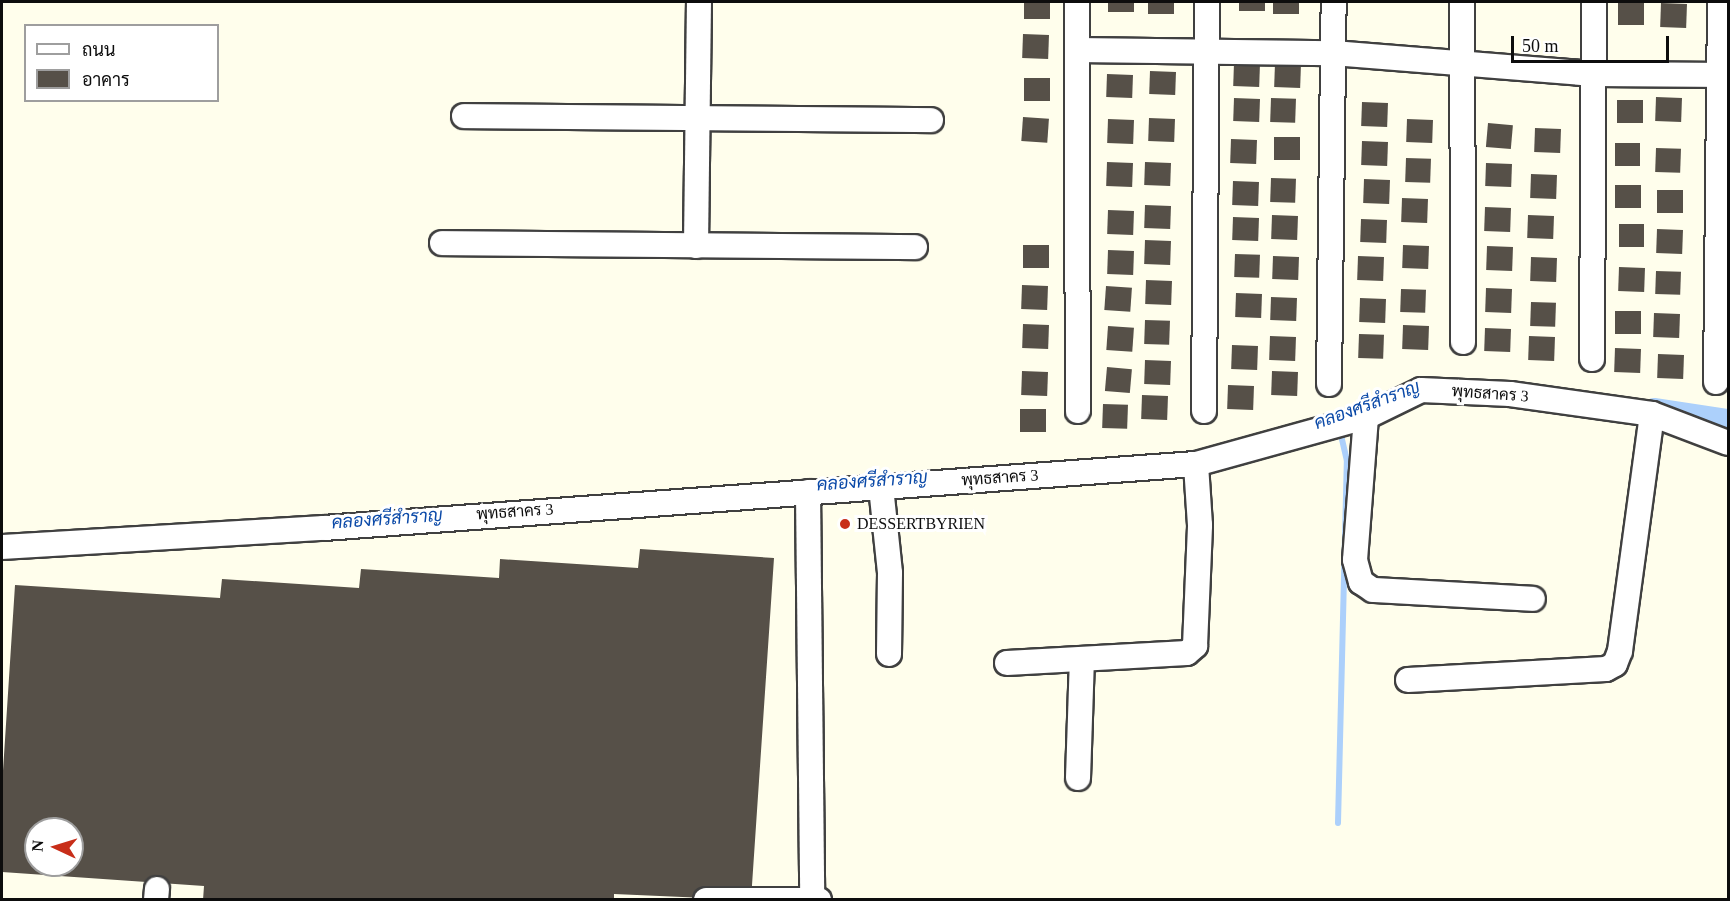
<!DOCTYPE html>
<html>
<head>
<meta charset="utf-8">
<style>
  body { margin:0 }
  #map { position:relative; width:1730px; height:901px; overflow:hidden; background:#fffeec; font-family:"Times New Roman",Sarabun,serif }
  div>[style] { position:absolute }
  .stream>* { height:6px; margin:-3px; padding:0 3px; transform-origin:3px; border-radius:3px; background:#acd0fb }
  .canal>* { height:22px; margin:-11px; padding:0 11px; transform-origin:11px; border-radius:11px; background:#acd0fb }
  .building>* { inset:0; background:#565048; transform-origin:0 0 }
  .roads { filter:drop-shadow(2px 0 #404040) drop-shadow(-2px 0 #404040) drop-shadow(0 2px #404040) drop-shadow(0 -2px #404040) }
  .minor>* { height:24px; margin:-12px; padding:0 12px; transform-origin:12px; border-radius:12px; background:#fff }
  .dots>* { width:16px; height:16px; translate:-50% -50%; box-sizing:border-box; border:3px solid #fff; border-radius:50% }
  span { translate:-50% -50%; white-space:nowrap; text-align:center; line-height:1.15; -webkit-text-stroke:6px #fff; paint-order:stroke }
  .street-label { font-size:16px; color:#0d0d0d }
  .poi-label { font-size:16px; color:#0d0d0d }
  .left { translate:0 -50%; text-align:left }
  .water-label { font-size:18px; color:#0c4aa8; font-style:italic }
  .frame { position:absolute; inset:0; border:3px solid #0d0d0d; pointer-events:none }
  .legend { position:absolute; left:24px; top:24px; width:195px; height:78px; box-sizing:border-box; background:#fff; border:2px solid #9e9e9e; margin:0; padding:8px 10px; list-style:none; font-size:18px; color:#0d0d0d }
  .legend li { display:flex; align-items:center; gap:12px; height:30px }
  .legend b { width:30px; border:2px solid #9e9e9e }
  .north { position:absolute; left:24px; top:817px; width:60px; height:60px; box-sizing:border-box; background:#fff; border:2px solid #9e9e9e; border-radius:50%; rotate:274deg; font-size:16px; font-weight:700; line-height:24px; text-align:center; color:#0d0d0d }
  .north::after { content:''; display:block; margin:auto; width:21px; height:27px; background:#c82e19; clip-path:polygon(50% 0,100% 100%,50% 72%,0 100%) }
  .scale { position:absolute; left:1511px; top:36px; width:158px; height:27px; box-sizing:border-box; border:3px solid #0d0d0d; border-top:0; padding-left:8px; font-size:18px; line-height:21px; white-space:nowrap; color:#0d0d0d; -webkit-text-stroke:4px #fff; paint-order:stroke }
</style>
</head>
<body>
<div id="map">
  <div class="stream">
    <div style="left:1338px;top:823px;width:362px;rotate:-88.6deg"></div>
    <div style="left:1347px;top:461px;width:32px;rotate:-103deg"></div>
  </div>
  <div class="canal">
    <div style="left:1654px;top:409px;width:75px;rotate:8.5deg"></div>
  </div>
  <div class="building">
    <div style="left:1024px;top:2px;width:26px;height:17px"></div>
    <div style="left:1108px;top:2px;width:26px;height:10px"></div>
    <div style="left:1148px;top:2px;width:26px;height:12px"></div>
    <div style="left:1239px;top:2px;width:26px;height:9px"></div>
    <div style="left:1273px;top:2px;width:26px;height:12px"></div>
    <div style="left:1618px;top:2px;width:26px;height:23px"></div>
    <div style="left:1661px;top:3px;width:26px;height:24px;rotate:2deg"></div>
    <div style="left:1023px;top:34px;width:26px;height:24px;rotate:2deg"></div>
    <div style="left:1234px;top:63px;width:26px;height:23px;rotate:2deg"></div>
    <div style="left:1275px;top:63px;width:26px;height:24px;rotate:2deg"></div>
    <div style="left:1150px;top:71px;width:26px;height:23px;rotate:2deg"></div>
    <div style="left:1107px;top:74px;width:26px;height:23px;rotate:2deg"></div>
    <div style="left:1024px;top:78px;width:26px;height:23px"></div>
    <div style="left:1656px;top:97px;width:26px;height:24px;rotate:2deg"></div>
    <div style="left:1234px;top:98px;width:26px;height:23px;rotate:2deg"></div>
    <div style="left:1271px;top:98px;width:25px;height:24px;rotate:2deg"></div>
    <div style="left:1617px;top:100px;width:26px;height:23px"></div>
    <div style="left:1362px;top:102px;width:26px;height:24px;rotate:2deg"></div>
    <div style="left:1023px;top:117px;width:26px;height:24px;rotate:4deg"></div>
    <div style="left:1149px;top:118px;width:26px;height:23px;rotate:2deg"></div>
    <div style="left:1108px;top:119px;width:26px;height:24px;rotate:2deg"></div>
    <div style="left:1407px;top:119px;width:26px;height:23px;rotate:2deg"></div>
    <div style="left:1488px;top:123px;width:25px;height:24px;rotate:5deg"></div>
    <div style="left:1535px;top:128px;width:26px;height:24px;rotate:2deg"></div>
    <div style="left:1274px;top:137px;width:26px;height:23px"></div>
    <div style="left:1231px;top:139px;width:26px;height:24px;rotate:2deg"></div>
    <div style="left:1362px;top:141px;width:26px;height:24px;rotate:2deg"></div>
    <div style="left:1615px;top:143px;width:25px;height:23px"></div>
    <div style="left:1656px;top:148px;width:25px;height:24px;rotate:2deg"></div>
    <div style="left:1406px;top:158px;width:25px;height:24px;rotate:2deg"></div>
    <div style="left:1107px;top:162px;width:26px;height:24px;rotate:2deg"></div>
    <div style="left:1145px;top:162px;width:26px;height:23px;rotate:2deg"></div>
    <div style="left:1486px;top:163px;width:26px;height:23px;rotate:2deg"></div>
    <div style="left:1531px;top:174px;width:26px;height:24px;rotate:2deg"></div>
    <div style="left:1271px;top:178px;width:25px;height:24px;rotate:2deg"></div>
    <div style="left:1364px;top:179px;width:26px;height:24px;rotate:2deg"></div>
    <div style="left:1233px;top:181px;width:26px;height:24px;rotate:2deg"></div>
    <div style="left:1615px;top:185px;width:26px;height:23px"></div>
    <div style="left:1657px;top:190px;width:26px;height:23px"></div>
    <div style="left:1402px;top:198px;width:26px;height:24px;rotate:2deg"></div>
    <div style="left:1145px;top:205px;width:26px;height:23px;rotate:2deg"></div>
    <div style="left:1485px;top:207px;width:26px;height:24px;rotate:2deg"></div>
    <div style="left:1108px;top:210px;width:26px;height:24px;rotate:2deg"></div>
    <div style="left:1272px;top:215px;width:26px;height:24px;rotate:2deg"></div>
    <div style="left:1528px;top:215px;width:26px;height:23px;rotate:2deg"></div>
    <div style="left:1233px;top:217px;width:26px;height:23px;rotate:2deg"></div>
    <div style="left:1361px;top:219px;width:26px;height:23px;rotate:2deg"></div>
    <div style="left:1619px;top:224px;width:25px;height:23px"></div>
    <div style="left:1657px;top:229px;width:26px;height:24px;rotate:2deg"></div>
    <div style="left:1145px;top:240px;width:26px;height:24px;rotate:2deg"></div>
    <div style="left:1023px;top:245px;width:26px;height:23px"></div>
    <div style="left:1403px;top:245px;width:26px;height:23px;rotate:2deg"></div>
    <div style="left:1487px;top:246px;width:26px;height:24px;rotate:2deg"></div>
    <div style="left:1108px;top:250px;width:26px;height:24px;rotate:2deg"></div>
    <div style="left:1235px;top:254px;width:25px;height:23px;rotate:2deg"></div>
    <div style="left:1273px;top:256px;width:26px;height:23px;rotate:2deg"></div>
    <div style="left:1358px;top:256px;width:26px;height:24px;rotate:2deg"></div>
    <div style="left:1531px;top:257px;width:26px;height:24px;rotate:2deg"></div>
    <div style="left:1619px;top:267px;width:26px;height:24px;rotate:2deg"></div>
    <div style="left:1656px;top:271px;width:25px;height:23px;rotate:2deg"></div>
    <div style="left:1146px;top:280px;width:26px;height:24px;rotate:2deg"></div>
    <div style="left:1022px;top:285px;width:26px;height:24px;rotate:2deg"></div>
    <div style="left:1106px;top:286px;width:26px;height:24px;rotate:4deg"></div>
    <div style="left:1486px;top:288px;width:26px;height:24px;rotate:2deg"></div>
    <div style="left:1401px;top:289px;width:25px;height:23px;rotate:2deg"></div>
    <div style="left:1236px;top:293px;width:26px;height:24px;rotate:2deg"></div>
    <div style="left:1271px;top:297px;width:26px;height:23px;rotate:2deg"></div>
    <div style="left:1360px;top:298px;width:26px;height:24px;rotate:2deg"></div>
    <div style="left:1531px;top:302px;width:25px;height:24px;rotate:2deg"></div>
    <div style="left:1615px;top:311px;width:26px;height:23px"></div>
    <div style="left:1654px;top:313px;width:26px;height:24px;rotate:2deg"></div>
    <div style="left:1145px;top:320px;width:25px;height:24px;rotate:2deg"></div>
    <div style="left:1023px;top:324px;width:26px;height:24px;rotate:2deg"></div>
    <div style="left:1403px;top:325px;width:26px;height:24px;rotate:2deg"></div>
    <div style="left:1108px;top:326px;width:26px;height:24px;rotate:4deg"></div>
    <div style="left:1485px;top:328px;width:26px;height:23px;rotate:2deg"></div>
    <div style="left:1359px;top:334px;width:25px;height:24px;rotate:2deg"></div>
    <div style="left:1270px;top:336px;width:26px;height:24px;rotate:2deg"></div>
    <div style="left:1529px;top:336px;width:26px;height:24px;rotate:2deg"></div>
    <div style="left:1232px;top:345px;width:26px;height:24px;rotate:2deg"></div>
    <div style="left:1615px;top:348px;width:26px;height:24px;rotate:2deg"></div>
    <div style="left:1658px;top:354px;width:26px;height:24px;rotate:2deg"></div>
    <div style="left:1145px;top:360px;width:26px;height:24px;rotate:2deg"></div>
    <div style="left:1107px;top:367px;width:25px;height:24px;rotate:5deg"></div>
    <div style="left:1022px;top:371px;width:26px;height:24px;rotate:2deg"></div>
    <div style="left:1272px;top:371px;width:26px;height:24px;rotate:2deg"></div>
    <div style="left:1228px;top:385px;width:26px;height:24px;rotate:2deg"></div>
    <div style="left:1142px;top:395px;width:26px;height:24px;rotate:2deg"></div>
    <div style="left:1103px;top:404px;width:25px;height:24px;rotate:2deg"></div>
    <div style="left:1020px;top:409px;width:26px;height:23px"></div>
    <div style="clip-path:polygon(evenodd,640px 549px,774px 558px,751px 900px,614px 894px,614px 900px,203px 900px,204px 886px,2px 872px,2px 786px,15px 585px,220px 598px,222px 579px,359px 588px,361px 569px,499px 578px,500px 559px,638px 568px,640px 549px,36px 829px,72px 829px,72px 865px,36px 865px,36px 829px)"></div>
  </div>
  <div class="roads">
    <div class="minor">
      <div style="left:1077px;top:2px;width:409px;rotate:89.9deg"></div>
      <div style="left:1462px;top:2px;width:340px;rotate:89.8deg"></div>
      <div style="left:1077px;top:50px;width:256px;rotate:0.7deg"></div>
      <div style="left:1333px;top:53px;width:263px;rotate:4.6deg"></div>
      <div style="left:1595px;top:74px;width:133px;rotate:0.4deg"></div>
      <div style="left:464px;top:116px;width:467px;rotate:0.5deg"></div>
      <div style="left:442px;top:243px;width:473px;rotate:0.5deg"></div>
      <div style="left:696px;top:246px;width:244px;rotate:-89.3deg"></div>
      <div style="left:1592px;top:359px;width:357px;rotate:-89.7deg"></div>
      <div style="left:1716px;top:382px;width:380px;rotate:-89.4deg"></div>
      <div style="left:1329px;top:384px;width:382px;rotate:-89.3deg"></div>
      <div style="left:1204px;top:411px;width:409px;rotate:-89.6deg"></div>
      <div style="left:1366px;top:417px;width:143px;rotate:94.4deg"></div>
      <div style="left:1355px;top:560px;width:23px;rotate:75deg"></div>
      <div style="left:1361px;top:582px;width:14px;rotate:34deg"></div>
      <div style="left:1373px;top:590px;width:160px;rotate:3.2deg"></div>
      <div style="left:881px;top:487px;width:86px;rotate:84deg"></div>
      <div style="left:890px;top:573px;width:81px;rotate:90.7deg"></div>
      <div style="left:808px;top:492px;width:407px;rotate:89.4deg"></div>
      <div style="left:2px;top:547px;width:323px;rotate:-3.4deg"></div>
      <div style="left:324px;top:528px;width:874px;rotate:-4.2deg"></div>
      <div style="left:1196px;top:464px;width:176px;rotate:-15.5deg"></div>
      <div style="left:1366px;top:417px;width:61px;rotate:-26.1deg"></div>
      <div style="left:1421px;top:390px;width:89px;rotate:2.6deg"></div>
      <div style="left:1510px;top:394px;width:143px;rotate:8deg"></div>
      <div style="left:1652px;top:414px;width:81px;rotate:20.9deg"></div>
      <div style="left:1007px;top:663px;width:180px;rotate:-3.2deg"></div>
      <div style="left:1187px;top:653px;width:11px;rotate:-41deg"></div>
      <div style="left:1195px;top:646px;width:121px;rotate:-87.6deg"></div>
      <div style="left:1200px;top:525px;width:61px;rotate:-93.8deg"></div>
      <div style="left:1408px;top:680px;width:198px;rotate:-3.2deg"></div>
      <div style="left:1606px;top:669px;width:10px;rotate:-29deg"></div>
      <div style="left:1615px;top:664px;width:14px;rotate:-69deg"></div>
      <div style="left:1620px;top:651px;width:239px;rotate:-82.3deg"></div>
      <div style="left:1078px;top:778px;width:119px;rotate:-88.1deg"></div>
      <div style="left:156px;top:900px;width:11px;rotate:-85deg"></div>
      <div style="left:706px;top:900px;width:113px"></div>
    </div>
  </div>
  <div class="dots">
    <div style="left:845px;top:524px;background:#c82e19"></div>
  </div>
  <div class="street-label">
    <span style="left:1490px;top:394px;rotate:4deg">พุทธสาคร 3</span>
    <span style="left:1000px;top:478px;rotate:-4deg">พุทธสาคร 3</span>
    <span style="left:515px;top:512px;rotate:-4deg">พุทธสาคร 3</span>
  </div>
  <div class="poi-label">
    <span class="left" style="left:857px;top:524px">DESSERTBYRIEN</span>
  </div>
  <div class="water-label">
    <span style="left:1367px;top:405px;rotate:-20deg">คลองศรีสำราญ</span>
    <span style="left:872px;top:481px;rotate:-4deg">คลองศรีสำราญ</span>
    <span style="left:387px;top:519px;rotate:-4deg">คลองศรีสำราญ</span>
  </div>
  <div class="frame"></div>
  <ul class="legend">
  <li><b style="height:8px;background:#fff"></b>ถนน</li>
  <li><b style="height:16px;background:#565048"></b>อาคาร</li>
  </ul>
  <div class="north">N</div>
  <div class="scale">50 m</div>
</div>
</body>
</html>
